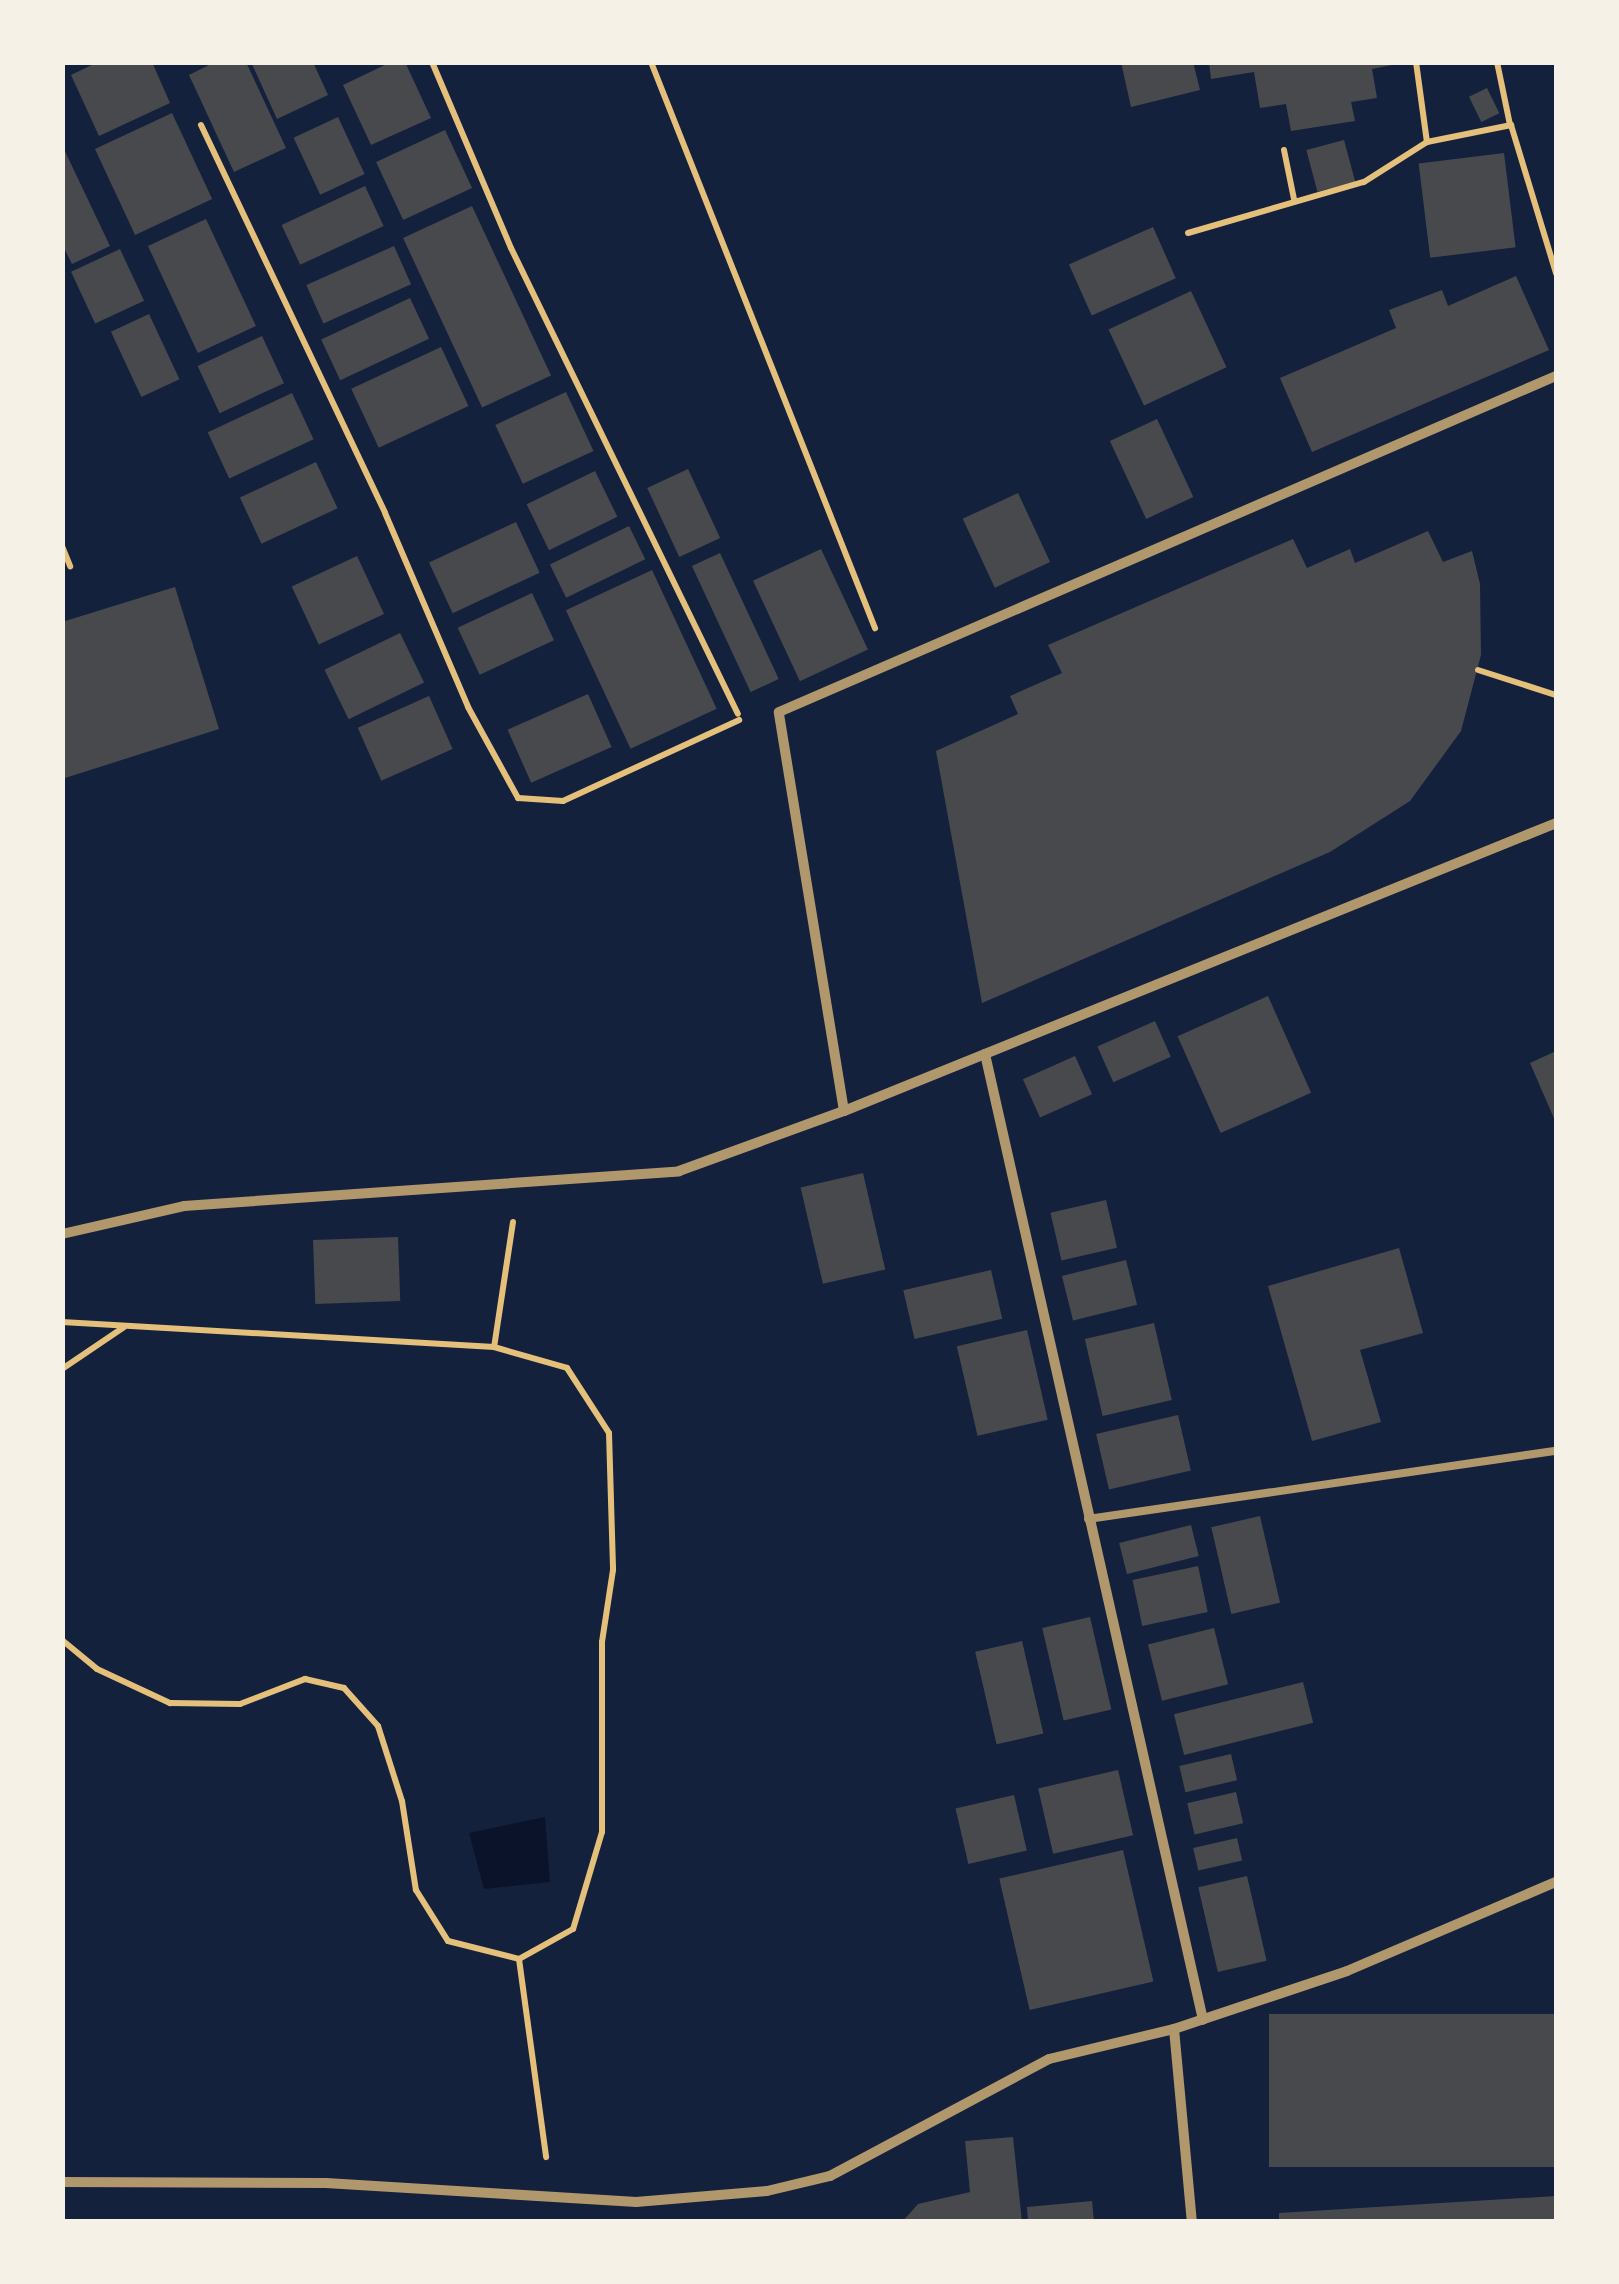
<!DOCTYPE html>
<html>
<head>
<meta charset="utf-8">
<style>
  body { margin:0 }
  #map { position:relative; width:1619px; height:2284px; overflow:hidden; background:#14213d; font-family:"IBM Plex Serif",serif }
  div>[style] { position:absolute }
  .water>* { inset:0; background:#0b132b }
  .building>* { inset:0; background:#48494c; transform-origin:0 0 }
  .path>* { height:6px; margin:-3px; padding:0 3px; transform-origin:3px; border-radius:3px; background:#e5c07b }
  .service>* { height:8px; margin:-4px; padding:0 4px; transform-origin:4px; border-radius:4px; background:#b1986c }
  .minor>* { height:10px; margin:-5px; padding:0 5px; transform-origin:5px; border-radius:5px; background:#b1986c }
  span { translate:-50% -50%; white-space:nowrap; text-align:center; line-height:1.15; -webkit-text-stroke:10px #f6f1e7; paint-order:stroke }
  .frame { position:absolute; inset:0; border:65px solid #f6f1e7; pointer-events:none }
</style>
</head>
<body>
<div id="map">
  <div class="water">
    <div style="clip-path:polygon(545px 1817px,550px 1882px,484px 1889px,469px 1833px)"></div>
  </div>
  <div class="building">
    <div style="clip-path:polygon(98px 62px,152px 62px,170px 103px,99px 136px,71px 75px)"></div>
    <div style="clip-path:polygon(215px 62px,246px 62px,286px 148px,234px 172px,189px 75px)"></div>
    <div style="clip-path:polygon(251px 62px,313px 62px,328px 95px,277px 119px)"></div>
    <div style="clip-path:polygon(391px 62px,405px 62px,431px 118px,371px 145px,343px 85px)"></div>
    <div style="clip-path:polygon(1121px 62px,1193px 62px,1200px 90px,1131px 107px)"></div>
    <div style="clip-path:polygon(1209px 62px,1397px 62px,1397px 64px,1372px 69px,1377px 98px,1351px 102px,1355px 121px,1291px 131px,1286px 104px,1260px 108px,1254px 72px,1211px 79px)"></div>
    <div style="left:1487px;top:88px;width:28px;height:20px;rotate:64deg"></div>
    <div style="left:172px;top:113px;width:95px;height:85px;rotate:65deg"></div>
    <div style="left:338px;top:117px;width:63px;height:49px;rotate:65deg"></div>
    <div style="left:445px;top:130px;width:64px;height:76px;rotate:65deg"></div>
    <div style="left:1344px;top:140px;width:43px;height:39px;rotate:75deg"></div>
    <div style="clip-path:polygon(62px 145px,110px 246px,72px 264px,62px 244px)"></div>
    <div style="left:1504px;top:153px;width:95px;height:86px;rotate:83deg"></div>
    <div style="left:365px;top:186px;width:44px;height:92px;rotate:65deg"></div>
    <div style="left:472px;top:206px;width:187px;height:76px;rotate:65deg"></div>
    <div style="left:206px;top:219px;width:118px;height:64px;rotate:65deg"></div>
    <div style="left:1153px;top:227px;width:56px;height:92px;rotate:66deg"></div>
    <div style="left:394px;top:246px;width:42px;height:96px;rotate:66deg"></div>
    <div style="left:120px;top:249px;width:57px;height:54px;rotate:65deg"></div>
    <div style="clip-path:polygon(1516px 276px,1549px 350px,1312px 452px,1280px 378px,1396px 328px,1389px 310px,1442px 290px,1448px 306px)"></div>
    <div style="left:1191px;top:291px;width:84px;height:91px;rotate:65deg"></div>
    <div style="left:410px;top:298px;width:45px;height:98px;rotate:65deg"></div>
    <div style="left:149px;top:314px;width:72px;height:42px;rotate:65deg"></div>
    <div style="left:262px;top:336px;width:52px;height:71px;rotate:65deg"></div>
    <div style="left:441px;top:347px;width:65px;height:99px;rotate:65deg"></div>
    <div style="left:566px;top:392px;width:65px;height:78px;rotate:65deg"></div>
    <div style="left:292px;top:393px;width:51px;height:93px;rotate:65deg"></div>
    <div style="left:1157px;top:419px;width:86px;height:52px;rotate:65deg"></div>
    <div style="left:316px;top:462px;width:51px;height:84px;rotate:65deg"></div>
    <div style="left:688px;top:469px;width:76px;height:45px;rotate:65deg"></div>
    <div style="left:595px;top:471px;width:51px;height:76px;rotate:64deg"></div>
    <div style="left:1018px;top:493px;width:76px;height:61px;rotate:65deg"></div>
    <div style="left:516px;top:522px;width:56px;height:96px;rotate:65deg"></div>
    <div style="left:629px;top:526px;width:37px;height:88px;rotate:64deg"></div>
    <div style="clip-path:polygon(1428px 531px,1443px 562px,1472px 551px,1480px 584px,1481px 655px,1461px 731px,1410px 801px,1330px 852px,982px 1003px,936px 751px,1018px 714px,1010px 696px,1062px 673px,1048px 645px,1293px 539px,1307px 568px,1350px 549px,1355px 563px)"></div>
    <div style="left:821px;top:549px;width:111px;height:75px;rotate:65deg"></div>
    <div style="left:720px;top:553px;width:139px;height:31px;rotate:65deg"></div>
    <div style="left:357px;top:556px;width:64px;height:72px;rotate:65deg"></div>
    <div style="left:652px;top:570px;width:153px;height:95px;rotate:65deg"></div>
    <div style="clip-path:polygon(175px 587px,219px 729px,62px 779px,62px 622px)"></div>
    <div style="left:532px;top:593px;width:52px;height:82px;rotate:65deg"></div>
    <div style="left:400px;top:633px;width:55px;height:84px;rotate:64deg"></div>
    <div style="left:588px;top:694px;width:58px;height:88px;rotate:66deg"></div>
    <div style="left:429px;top:696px;width:58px;height:78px;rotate:66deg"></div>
    <div style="left:1268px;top:996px;width:106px;height:99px;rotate:66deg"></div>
    <div style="left:1155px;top:1021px;width:39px;height:63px;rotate:66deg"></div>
    <div style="clip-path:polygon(1556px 1051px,1556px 1123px,1530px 1063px)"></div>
    <div style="left:1075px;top:1056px;width:42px;height:57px;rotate:66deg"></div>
    <div style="left:863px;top:1173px;width:99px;height:64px;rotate:77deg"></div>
    <div style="left:1106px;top:1200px;width:49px;height:57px;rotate:77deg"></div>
    <div style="left:398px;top:1237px;width:64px;height:85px;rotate:88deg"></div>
    <div style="clip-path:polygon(1399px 1248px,1423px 1333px,1360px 1350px,1381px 1422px,1312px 1441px,1268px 1286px)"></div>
    <div style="left:1126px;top:1260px;width:46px;height:66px;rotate:76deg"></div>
    <div style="left:991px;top:1270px;width:50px;height:90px;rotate:77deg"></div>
    <div style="left:1154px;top:1323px;width:79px;height:71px;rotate:77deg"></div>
    <div style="left:1027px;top:1330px;width:92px;height:72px;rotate:77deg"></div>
    <div style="left:1178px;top:1415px;width:57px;height:84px;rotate:77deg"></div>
    <div style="left:1260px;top:1516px;width:89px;height:50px;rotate:77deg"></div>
    <div style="left:1191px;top:1525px;width:32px;height:74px;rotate:76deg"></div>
    <div style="left:1198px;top:1566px;width:47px;height:67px;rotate:78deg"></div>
    <div style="left:1090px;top:1617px;width:95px;height:49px;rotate:77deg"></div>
    <div style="left:1214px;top:1628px;width:58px;height:68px;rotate:76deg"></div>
    <div style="left:1022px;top:1641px;width:95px;height:48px;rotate:77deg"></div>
    <div style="left:1303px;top:1682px;width:42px;height:133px;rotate:76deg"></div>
    <div style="left:1231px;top:1754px;width:27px;height:53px;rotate:77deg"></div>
    <div style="left:1118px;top:1770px;width:67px;height:82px;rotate:77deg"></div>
    <div style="left:1236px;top:1792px;width:32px;height:50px;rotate:77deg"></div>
    <div style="left:1014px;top:1795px;width:57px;height:60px;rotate:77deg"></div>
    <div style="left:1237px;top:1838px;width:23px;height:45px;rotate:77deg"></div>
    <div style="left:1123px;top:1850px;width:135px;height:127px;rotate:77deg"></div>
    <div style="left:1247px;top:1876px;width:87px;height:50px;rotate:77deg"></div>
    <div style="left:1556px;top:2014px;width:153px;height:287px;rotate:90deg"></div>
    <div style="clip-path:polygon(1013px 2137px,1022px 2222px,902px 2222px,918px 2204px,970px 2192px,965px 2141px)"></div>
    <div style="clip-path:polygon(1556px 2196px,1556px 2222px,1279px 2222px,1279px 2213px)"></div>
    <div style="clip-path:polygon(1092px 2201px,1094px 2222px,1028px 2222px,1027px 2207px)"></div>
  </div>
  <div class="path">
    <div style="left:432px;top:62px;width:202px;rotate:67deg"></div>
    <div style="left:511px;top:248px;width:518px;rotate:64.03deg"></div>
    <div style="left:651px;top:62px;width:609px;rotate:68.41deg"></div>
    <div style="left:1416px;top:62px;width:81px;rotate:82.2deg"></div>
    <div style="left:1497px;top:62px;width:64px;rotate:78.3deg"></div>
    <div style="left:201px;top:125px;width:429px;rotate:64.6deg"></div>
    <div style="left:385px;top:513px;width:211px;rotate:66.8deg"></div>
    <div style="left:468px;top:707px;width:104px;rotate:61.2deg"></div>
    <div style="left:518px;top:798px;width:45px;rotate:3.8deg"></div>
    <div style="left:563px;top:801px;width:194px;rotate:-24.7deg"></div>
    <div style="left:1284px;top:150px;width:50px;rotate:78.5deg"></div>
    <div style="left:1188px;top:233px;width:183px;rotate:-16.2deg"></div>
    <div style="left:1364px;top:182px;width:75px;rotate:-32.4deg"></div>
    <div style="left:1427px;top:142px;width:86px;rotate:-11.4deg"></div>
    <div style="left:1511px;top:125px;width:155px;rotate:73.1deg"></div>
    <div style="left:62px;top:546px;width:22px;rotate:68deg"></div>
    <div style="left:1478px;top:670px;width:82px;rotate:17.8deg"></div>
    <div style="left:513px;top:1222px;width:126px;rotate:98.6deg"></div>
    <div style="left:494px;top:1347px;width:76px;rotate:16deg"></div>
    <div style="left:567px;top:1368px;width:77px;rotate:57.1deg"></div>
    <div style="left:609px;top:1433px;width:137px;rotate:88.3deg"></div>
    <div style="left:613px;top:1570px;width:73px;rotate:98.7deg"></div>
    <div style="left:602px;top:1642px;width:190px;rotate:90deg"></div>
    <div style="left:602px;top:1832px;width:101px;rotate:106.6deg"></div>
    <div style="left:573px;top:1929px;width:62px;rotate:150.9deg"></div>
    <div style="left:519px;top:1959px;width:200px;rotate:82.2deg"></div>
    <div style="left:62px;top:1322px;width:433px;rotate:3.3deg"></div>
    <div style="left:62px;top:1369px;width:75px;rotate:-34.1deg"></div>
    <div style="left:62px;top:1640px;width:45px;rotate:39.6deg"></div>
    <div style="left:97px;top:1669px;width:81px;rotate:25deg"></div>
    <div style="left:170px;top:1703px;width:70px;rotate:0.8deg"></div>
    <div style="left:240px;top:1704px;width:70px;rotate:-21deg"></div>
    <div style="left:305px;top:1679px;width:40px;rotate:13deg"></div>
    <div style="left:344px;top:1688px;width:51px;rotate:48.2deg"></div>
    <div style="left:378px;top:1726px;width:79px;rotate:72.3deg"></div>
    <div style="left:402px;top:1801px;width:90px;rotate:81.1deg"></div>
    <div style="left:416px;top:1890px;width:60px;rotate:57.9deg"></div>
    <div style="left:448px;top:1941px;width:73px;rotate:14.2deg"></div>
  </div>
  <div class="service">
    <div style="left:1088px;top:1519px;width:473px;rotate:-8.3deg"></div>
  </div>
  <div class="minor">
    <div style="left:985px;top:1054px;width:990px;rotate:77.28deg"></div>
    <div style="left:844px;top:1111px;width:404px;rotate:-99.3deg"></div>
    <div style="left:779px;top:712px;width:847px;rotate:-23.39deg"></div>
    <div style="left:62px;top:1234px;width:125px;rotate:-12.9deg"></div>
    <div style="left:184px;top:1206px;width:496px;rotate:-4deg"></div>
    <div style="left:679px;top:1171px;width:176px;rotate:-20deg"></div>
    <div style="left:844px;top:1111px;width:768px;rotate:-22.02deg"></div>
    <div style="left:1174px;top:2029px;width:194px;rotate:84.7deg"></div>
    <div style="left:62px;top:2182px;width:264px;rotate:0.2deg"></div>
    <div style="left:326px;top:2183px;width:311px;rotate:3.5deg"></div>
    <div style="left:636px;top:2202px;width:131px;rotate:-4.8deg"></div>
    <div style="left:767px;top:2191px;width:65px;rotate:-13.4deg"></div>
    <div style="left:830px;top:2176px;width:248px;rotate:-28.1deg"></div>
    <div style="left:1049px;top:2059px;width:129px;rotate:-13.5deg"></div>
    <div style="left:1174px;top:2029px;width:182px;rotate:-18.5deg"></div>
    <div style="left:1347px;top:1971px;width:227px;rotate:-23.1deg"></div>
  </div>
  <div class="frame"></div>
</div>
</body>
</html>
